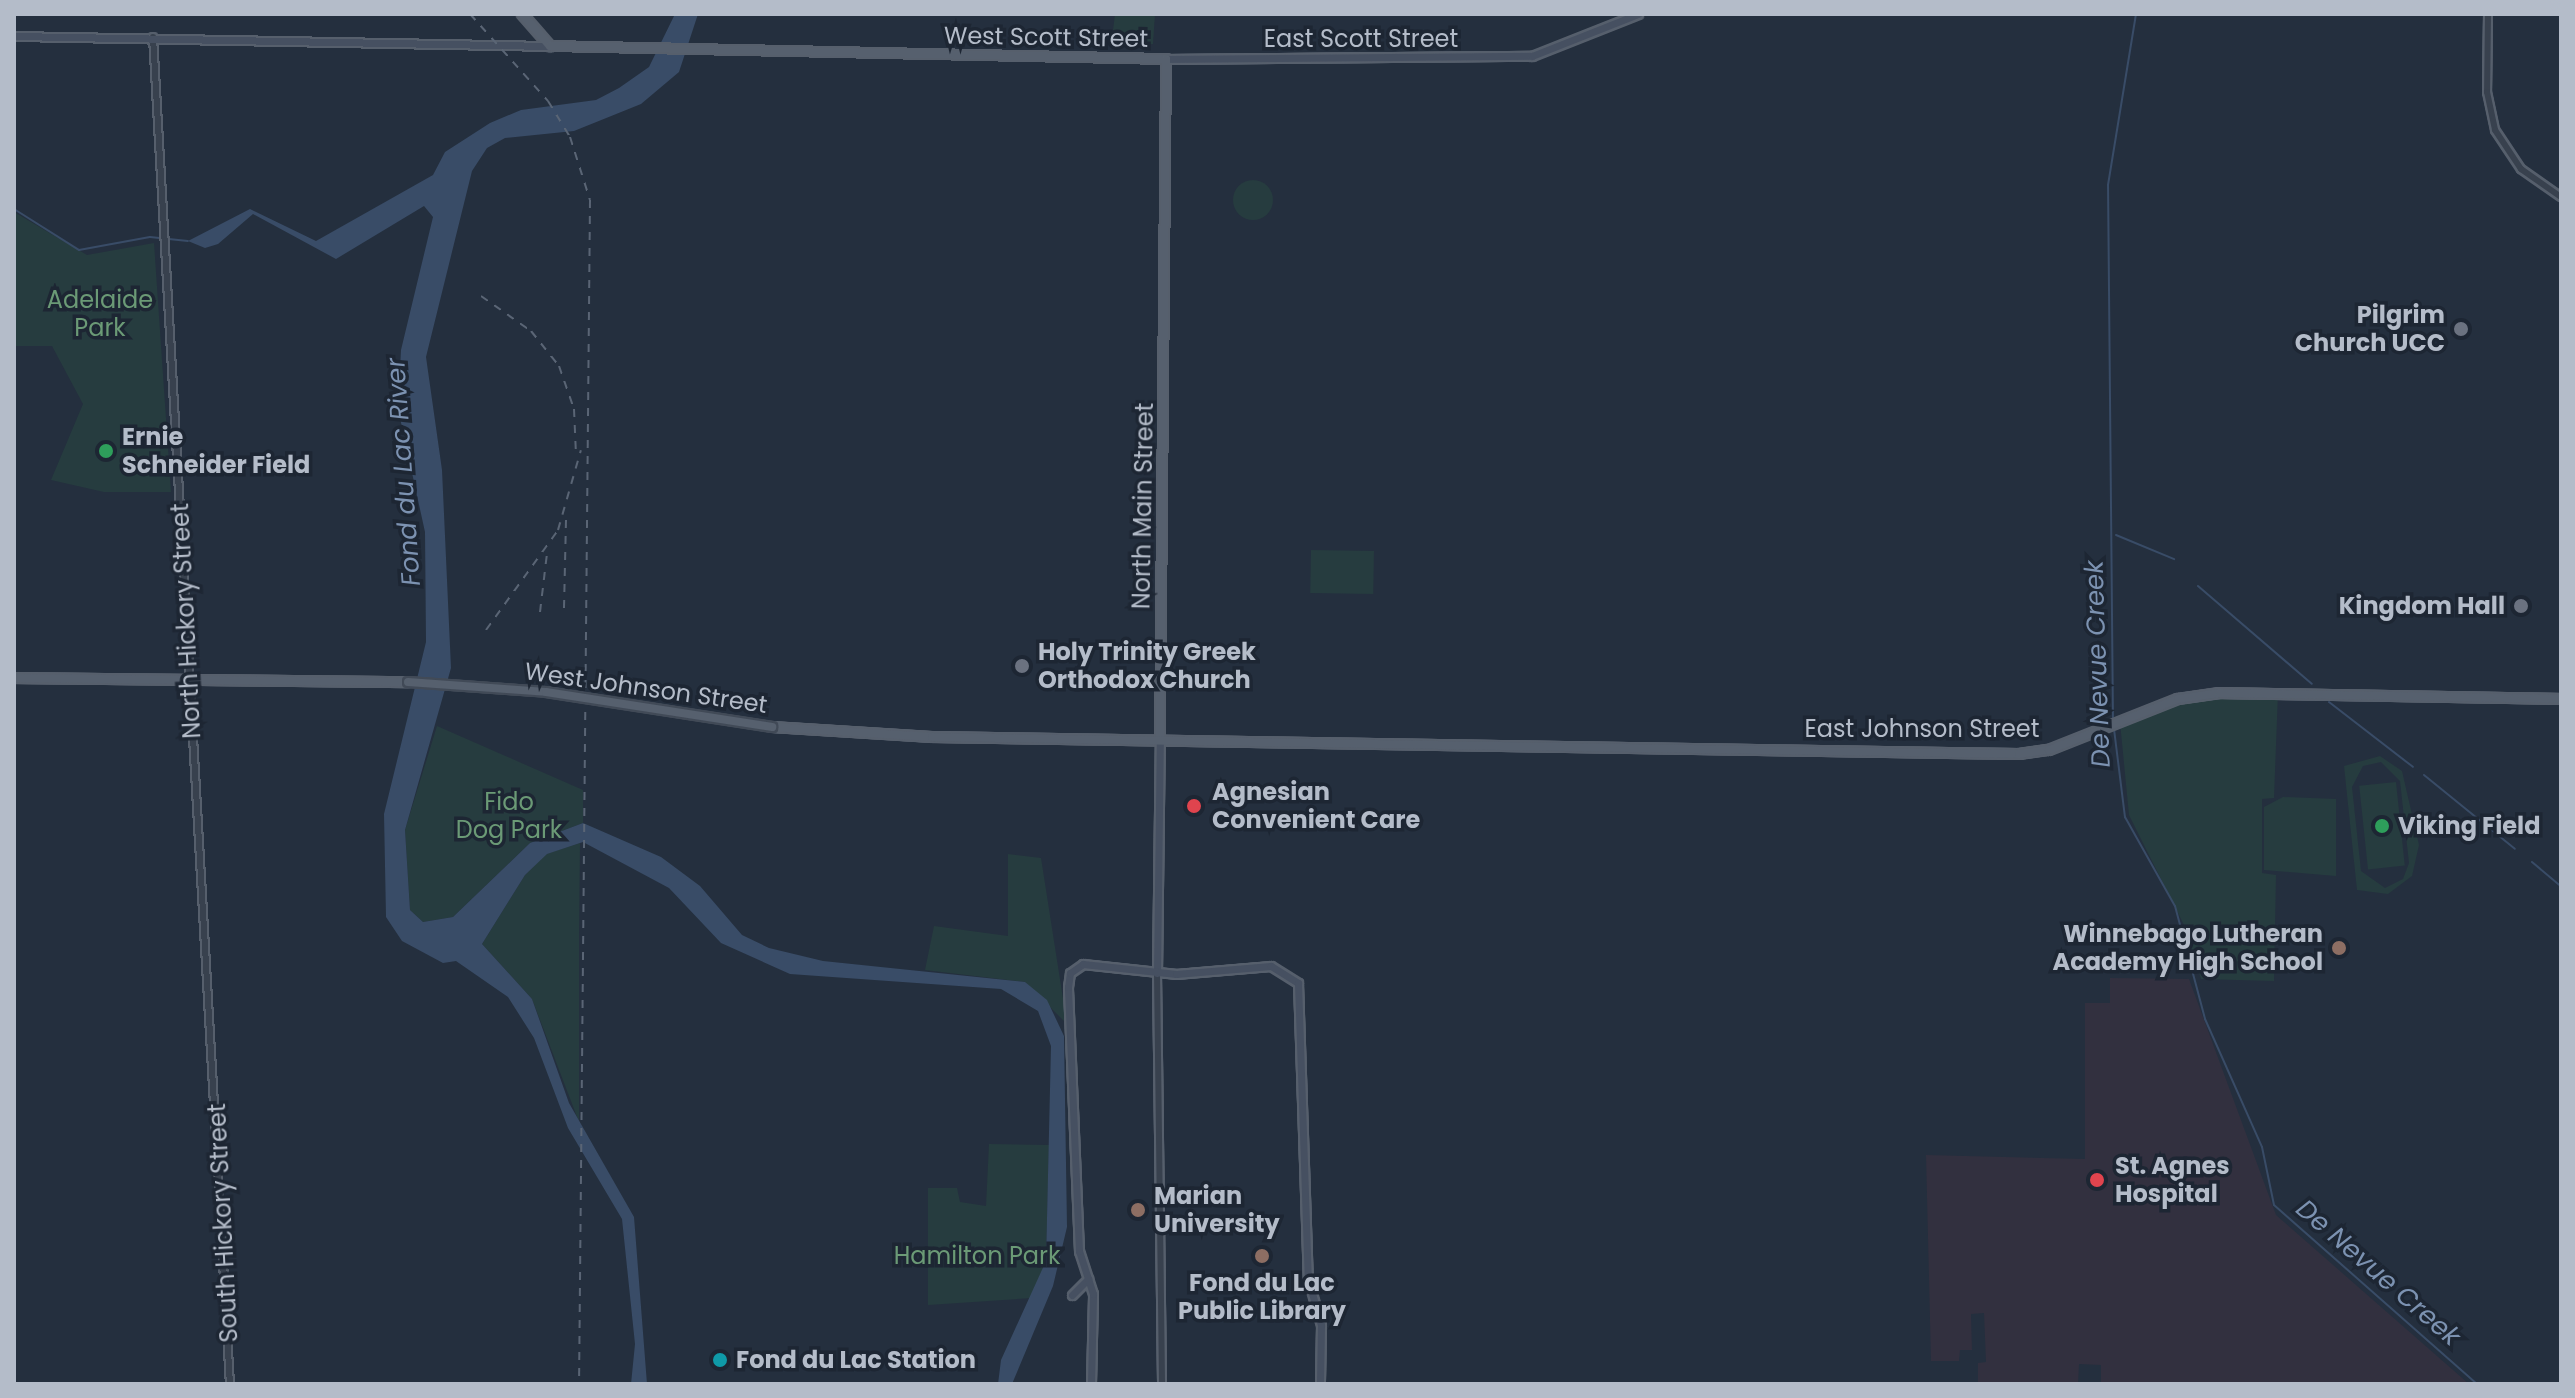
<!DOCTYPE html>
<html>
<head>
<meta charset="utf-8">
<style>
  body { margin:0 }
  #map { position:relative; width:2575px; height:1398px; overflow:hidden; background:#242f3e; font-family:Poppins,sans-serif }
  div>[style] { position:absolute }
  .medical>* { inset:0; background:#32303f }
  .green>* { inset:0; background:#263c3f; transform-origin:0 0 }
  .round { border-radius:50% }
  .water>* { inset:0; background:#394c67 }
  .stream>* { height:2px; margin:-1px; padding:0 1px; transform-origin:1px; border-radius:1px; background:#394c67 }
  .roads { filter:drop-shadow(2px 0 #565f6c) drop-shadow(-2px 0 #565f6c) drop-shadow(0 2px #565f6c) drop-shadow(0 -2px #565f6c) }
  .tertiary>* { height:6px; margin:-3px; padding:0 3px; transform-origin:3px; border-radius:3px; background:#38414e }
  .secondary>* { height:7px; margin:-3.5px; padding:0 3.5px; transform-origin:3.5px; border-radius:3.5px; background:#465061 }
  .primary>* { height:8px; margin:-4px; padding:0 4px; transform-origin:4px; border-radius:4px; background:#56606e }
  .rail>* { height:2px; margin-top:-1px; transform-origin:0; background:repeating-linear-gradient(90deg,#5a6575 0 8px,transparent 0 16px) }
  .bridges { filter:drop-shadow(2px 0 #414a57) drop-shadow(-2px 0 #414a57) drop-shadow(0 2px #414a57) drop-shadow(0 -2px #414a57) }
  .primary-bridge>* { height:8px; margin:-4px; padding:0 4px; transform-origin:4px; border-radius:4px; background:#56606e }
  .dots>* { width:22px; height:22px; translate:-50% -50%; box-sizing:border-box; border:4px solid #1d2633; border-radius:50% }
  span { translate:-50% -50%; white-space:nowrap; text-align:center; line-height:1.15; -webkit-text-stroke:7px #1d2633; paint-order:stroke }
  .street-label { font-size:24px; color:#b4bcc9 }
  .park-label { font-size:24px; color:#6b9a76 }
  .poi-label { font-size:24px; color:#b4bcc9; font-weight:700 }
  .right { translate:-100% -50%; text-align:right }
  .left { translate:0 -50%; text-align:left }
  .water-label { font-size:26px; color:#7c92b1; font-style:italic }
  .frame { position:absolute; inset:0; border:16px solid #b4bcc9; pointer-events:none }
</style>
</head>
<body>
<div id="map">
  <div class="medical">
    <div style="clip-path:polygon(2110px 978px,2189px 979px,2276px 1215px,2469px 1384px,2101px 1384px,2101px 1365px,2079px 1364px,2078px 1384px,1978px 1384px,1978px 1363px,1986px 1362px,1984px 1313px,1971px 1314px,1972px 1350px,1960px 1350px,1959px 1361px,1931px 1361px,1926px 1155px,2085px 1159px,2085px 1003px,2110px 1003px)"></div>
  </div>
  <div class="green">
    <div style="clip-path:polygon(1115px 14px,1155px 14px,1153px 44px,1111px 47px)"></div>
    <div class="round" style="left:1233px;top:180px;width:40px;height:40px"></div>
    <div style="clip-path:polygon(14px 212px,87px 255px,154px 243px,171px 492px,104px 492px,51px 480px,83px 404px,52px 346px,14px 346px)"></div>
    <div style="left:1311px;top:550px;width:63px;height:43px;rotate:1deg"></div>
    <div style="clip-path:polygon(2278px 693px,2274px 798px,2262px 799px,2262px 873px,2276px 875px,2274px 981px,2201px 979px,2184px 925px,2129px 815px,2120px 722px,2178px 699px)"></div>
    <div style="clip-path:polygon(437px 726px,583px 790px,583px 823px,530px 843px,453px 917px,423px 922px,410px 910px,405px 830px)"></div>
    <div style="clip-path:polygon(evenodd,2380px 756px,2402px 771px,2419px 845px,2412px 876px,2388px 894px,2357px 890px,2344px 766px,2380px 756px,2381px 762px,2400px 781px,2409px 863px,2403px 879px,2385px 888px,2361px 871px,2352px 787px,2363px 766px,2381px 762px)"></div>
    <div style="left:2396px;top:782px;width:84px;height:37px;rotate:84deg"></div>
    <div style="clip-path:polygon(2283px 797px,2336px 799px,2336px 876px,2264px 870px,2264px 807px)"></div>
    <div style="clip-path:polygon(580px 843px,579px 937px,579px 1122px,532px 999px,482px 944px,525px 875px,546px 854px)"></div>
    <div style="clip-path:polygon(1008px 854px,1041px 858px,1067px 1024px,1025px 982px,925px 970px,934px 926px,1008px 936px)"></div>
    <div style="clip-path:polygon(989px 1144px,1049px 1145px,1046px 1261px,1037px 1290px,1032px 1298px,928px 1305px,928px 1188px,957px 1188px,960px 1202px,986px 1206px)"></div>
  </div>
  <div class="water">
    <div style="clip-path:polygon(675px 14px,698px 14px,679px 72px,641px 104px,574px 131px,505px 138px,487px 148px,472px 171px,426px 357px,442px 470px,451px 668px,405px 830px,410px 910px,423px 922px,453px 917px,530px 843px,583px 823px,661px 857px,700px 886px,742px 935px,769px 948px,823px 961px,1025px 982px,1047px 1000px,1064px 1036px,1067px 1227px,1053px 1286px,1012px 1384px,998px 1384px,1001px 1360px,1046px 1261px,1051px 1046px,1038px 1011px,1001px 989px,790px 974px,721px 943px,669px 888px,583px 842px,547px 854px,525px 875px,482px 944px,532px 999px,569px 1103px,634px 1217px,647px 1384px,631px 1384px,635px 1344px,622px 1219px,568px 1128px,534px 1038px,508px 997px,456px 961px,443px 963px,402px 941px,386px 917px,384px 814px,426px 642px,425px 532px,398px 409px,401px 350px,433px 217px,424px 206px,336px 259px,253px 214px,218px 244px,205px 248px,188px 241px,250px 209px,316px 241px,433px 175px,445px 152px,490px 123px,521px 110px,596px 100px,619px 88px,649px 67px)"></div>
  </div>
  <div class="stream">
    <div style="left:14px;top:209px;width:77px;rotate:32.2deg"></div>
    <div style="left:79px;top:250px;width:72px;rotate:-10.4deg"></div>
    <div style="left:150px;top:237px;width:38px;rotate:6deg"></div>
    <div style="left:2116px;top:535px;width:63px;rotate:22.5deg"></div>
    <div style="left:2198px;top:586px;width:150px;rotate:40.7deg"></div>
    <div style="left:2329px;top:702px;width:106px;rotate:37.7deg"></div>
    <div style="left:2113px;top:722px;width:537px;rotate:-90.53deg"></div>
    <div style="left:2108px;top:185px;width:173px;rotate:-80.7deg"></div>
    <div style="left:2114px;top:729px;width:89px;rotate:82.9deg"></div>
    <div style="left:2125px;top:817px;width:102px;rotate:60.7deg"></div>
    <div style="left:2175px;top:906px;width:117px;rotate:75.1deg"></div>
    <div style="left:2205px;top:1019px;width:140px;rotate:66deg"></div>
    <div style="left:2262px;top:1147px;width:59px;rotate:78.3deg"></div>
    <div style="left:2274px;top:1205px;width:271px;rotate:41.4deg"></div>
    <div style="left:2424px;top:775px;width:117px;rotate:39.1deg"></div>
    <div style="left:2532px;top:862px;width:38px;rotate:40deg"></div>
  </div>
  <div class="roads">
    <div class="tertiary">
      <div style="left:2488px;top:14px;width:78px;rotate:90.7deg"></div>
      <div style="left:2487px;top:92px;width:39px;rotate:78deg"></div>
      <div style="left:2495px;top:130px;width:47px;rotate:56.3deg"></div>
      <div style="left:2521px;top:169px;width:49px;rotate:35deg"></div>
      <div style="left:153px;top:37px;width:1349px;rotate:86.73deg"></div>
      <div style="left:1157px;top:973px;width:411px;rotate:89.3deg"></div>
    </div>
    <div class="secondary">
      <div style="left:14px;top:36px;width:536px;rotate:1.07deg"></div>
      <div style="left:1166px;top:59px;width:366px;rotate:-0.5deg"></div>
      <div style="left:1532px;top:56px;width:114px;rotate:-21.6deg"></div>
      <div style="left:1157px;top:973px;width:234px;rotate:-89.3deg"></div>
      <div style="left:1072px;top:1295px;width:23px;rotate:-45deg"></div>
      <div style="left:1091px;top:1384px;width:90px;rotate:-88.7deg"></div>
      <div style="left:1093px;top:1294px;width:45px;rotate:-108deg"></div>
      <div style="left:1079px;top:1251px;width:264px;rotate:-92.4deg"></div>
      <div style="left:1068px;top:987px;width:14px;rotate:-82deg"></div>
      <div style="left:1070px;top:973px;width:16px;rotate:-35deg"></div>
      <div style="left:1083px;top:964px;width:94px;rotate:6.1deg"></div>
      <div style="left:1176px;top:974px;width:95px;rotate:-4.8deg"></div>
      <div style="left:1271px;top:966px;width:32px;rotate:32deg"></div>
      <div style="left:1298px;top:983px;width:296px;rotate:88.1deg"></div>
      <div style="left:1308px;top:1279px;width:48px;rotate:74.2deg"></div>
      <div style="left:1321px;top:1325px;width:59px;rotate:91deg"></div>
    </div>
    <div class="primary">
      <div style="left:522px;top:14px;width:43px;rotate:48.8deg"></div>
      <div style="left:550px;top:46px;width:616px;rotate:1.21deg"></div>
      <div style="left:1166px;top:59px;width:680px;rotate:90.51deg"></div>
      <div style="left:14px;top:678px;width:394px;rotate:0.6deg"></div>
      <div style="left:772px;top:727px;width:160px;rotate:3.6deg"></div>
      <div style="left:932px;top:737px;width:1087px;rotate:0.9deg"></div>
      <div style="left:2019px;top:754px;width:30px;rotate:-8deg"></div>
      <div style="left:2049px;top:750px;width:139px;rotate:-21.6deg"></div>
      <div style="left:2178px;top:699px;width:42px;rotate:-8.1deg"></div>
      <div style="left:2220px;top:693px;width:341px;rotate:1deg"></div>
    </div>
  </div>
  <div class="rail">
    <div style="left:470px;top:14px;width:117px;rotate:48.1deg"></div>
    <div style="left:548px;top:101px;width:42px;rotate:58.6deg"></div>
    <div style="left:570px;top:137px;width:66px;rotate:72.4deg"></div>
    <div style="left:590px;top:200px;width:1184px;rotate:90.53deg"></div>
    <div style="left:481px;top:296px;width:61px;rotate:35deg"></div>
    <div style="left:531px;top:331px;width:45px;rotate:51.3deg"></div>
    <div style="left:559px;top:366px;width:46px;rotate:70.8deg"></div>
    <div style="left:574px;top:409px;width:46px;rotate:87.5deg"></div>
    <div style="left:564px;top:608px;width:89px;rotate:-88.7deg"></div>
    <div style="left:540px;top:612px;width:59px;rotate:-83.2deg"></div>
    <div style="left:486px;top:630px;width:123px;rotate:-54.2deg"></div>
    <div style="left:558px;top:530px;width:83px;rotate:-74deg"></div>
  </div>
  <div class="bridges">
    <div class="primary-bridge">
      <div style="left:408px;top:682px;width:138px;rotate:4.1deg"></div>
      <div style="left:546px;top:692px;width:229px;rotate:8.8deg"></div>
    </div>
  </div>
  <div class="dots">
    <div style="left:2461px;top:329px;background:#6b7280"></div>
    <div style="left:106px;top:451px;background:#2e9e5b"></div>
    <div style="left:2521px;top:606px;background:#6b7280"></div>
    <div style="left:1022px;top:666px;background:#6b7280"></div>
    <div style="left:1194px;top:806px;background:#e0444e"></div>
    <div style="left:2382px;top:826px;background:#2e9e5b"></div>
    <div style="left:2339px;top:948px;background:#8d6e63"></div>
    <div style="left:2097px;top:1180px;background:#e0444e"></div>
    <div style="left:1138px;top:1210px;background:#8d6e63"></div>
    <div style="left:1262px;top:1256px;background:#8d6e63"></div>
    <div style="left:720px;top:1360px;background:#0f9aa8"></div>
  </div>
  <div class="street-label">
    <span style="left:1046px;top:37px;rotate:1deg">West Scott Street</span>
    <span style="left:1361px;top:39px">East Scott Street</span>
    <span style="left:1143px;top:506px;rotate:-89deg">North Main Street</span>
    <span style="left:186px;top:621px;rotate:-93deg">North Hickory Street</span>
    <span style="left:646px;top:688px;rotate:8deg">West Johnson Street</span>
    <span style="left:1922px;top:729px">East Johnson Street</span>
    <span style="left:223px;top:1223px;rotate:-93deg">South Hickory Street</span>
  </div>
  <div class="park-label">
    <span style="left:100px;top:314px">Adelaide<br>Park</span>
    <span style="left:509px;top:816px">Fido<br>Dog Park</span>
    <span style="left:977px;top:1256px">Hamilton Park</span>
  </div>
  <div class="poi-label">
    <span class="right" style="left:2445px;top:329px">Pilgrim<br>Church UCC</span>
    <span class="left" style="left:122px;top:451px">Ernie<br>Schneider Field</span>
    <span class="right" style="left:2505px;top:606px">Kingdom Hall</span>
    <span class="left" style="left:1038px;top:666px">Holy Trinity Greek<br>Orthodox Church</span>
    <span class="left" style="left:1212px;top:806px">Agnesian<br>Convenient Care</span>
    <span class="left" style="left:2398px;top:826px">Viking Field</span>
    <span class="right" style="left:2323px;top:948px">Winnebago Lutheran<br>Academy High School</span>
    <span class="left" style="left:2115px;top:1180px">St. Agnes<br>Hospital</span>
    <span class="left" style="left:1154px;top:1210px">Marian<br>University</span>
    <span style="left:1262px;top:1297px">Fond du Lac<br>Public Library</span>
    <span class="left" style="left:736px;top:1360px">Fond du Lac Station</span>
  </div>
  <div class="water-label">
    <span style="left:404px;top:472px;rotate:-94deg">Fond du Lac River</span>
    <span style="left:2098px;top:664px;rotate:-92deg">De Nevue Creek</span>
    <span style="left:2378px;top:1273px;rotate:41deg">De Nevue Creek</span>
  </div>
  <div class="frame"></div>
</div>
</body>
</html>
